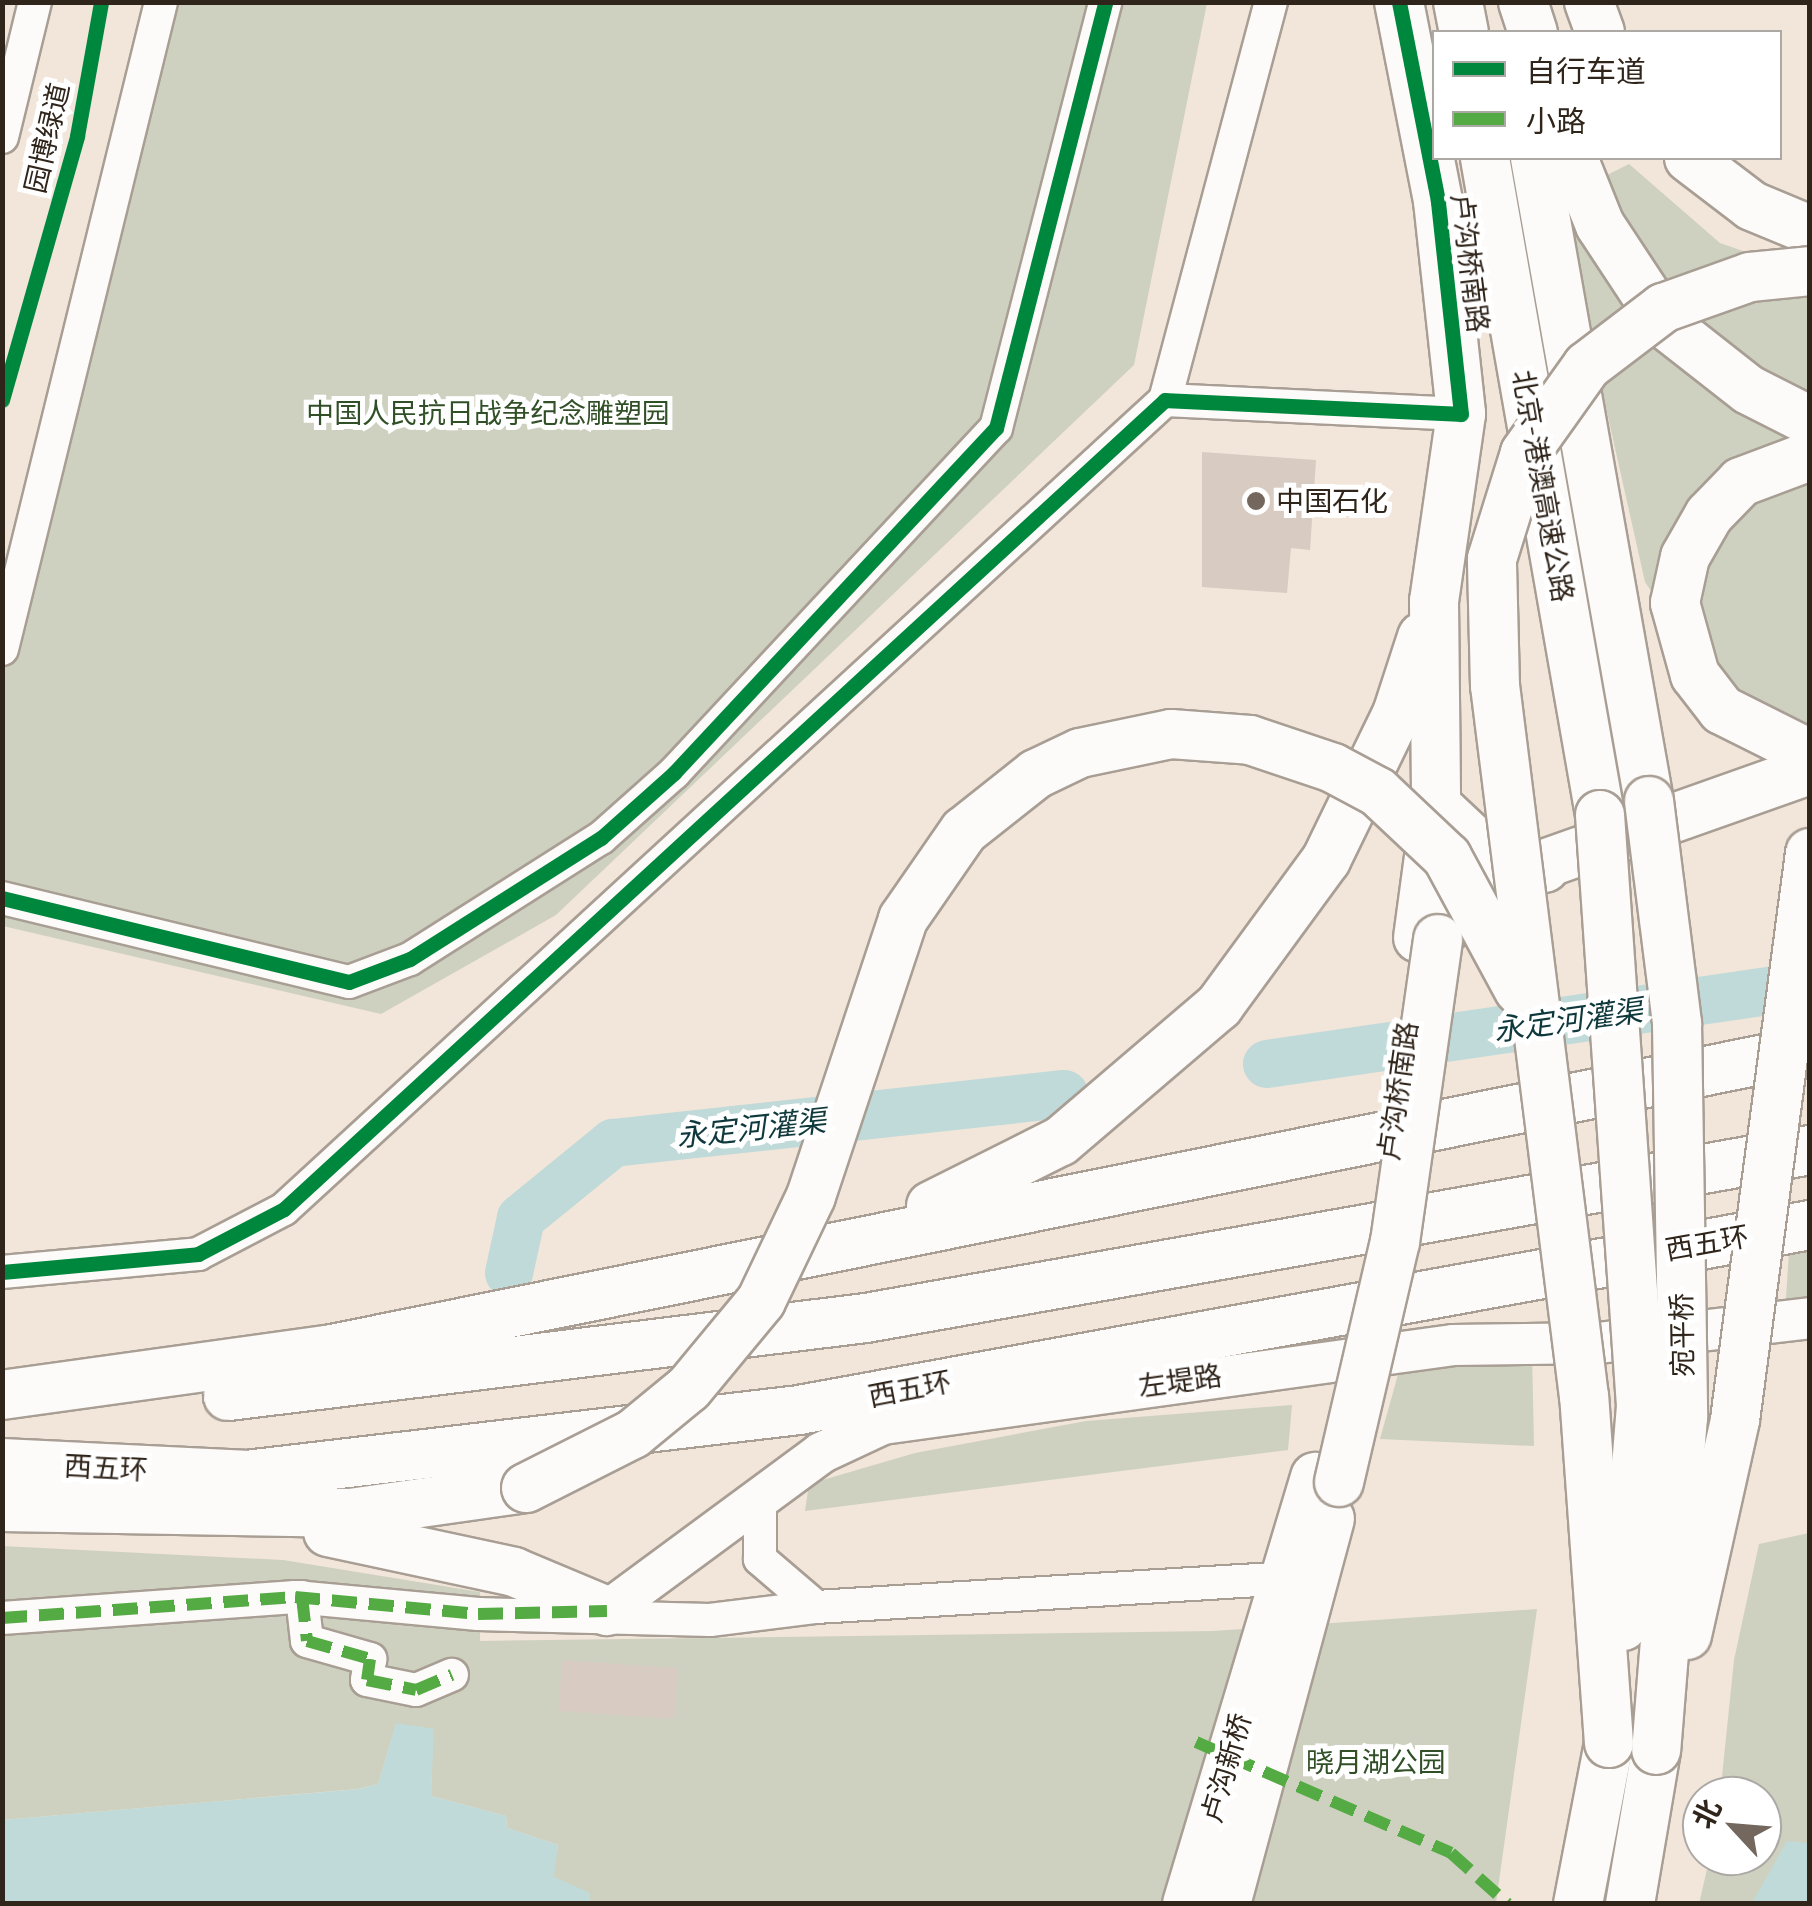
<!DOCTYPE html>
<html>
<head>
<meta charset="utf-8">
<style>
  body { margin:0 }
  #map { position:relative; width:1812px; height:1906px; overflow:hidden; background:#f2e5da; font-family:Quicksand,"Noto Sans SC",sans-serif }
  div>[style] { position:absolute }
  .green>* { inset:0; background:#ced1c0 }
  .water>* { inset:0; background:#bfdad8 }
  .river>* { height:48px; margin:-24px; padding:0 24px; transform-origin:24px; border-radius:24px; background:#bfdad8 }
  .building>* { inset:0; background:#d7cbc2; transform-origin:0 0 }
  .roads { filter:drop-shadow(2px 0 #a89e94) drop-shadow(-2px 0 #a89e94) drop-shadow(0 2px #a89e94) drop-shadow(0 -2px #a89e94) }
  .minor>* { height:32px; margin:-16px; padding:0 16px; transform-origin:16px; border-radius:16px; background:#fdfbf9 }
  .major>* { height:40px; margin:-20px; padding:0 20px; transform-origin:20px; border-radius:20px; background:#fdfbf9 }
  .highway>* { height:48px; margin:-24px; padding:0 24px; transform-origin:24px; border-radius:24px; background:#fdfbf9 }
  .bridges { filter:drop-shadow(2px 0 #a89e94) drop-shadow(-2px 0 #a89e94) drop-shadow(0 2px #a89e94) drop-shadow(0 -2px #a89e94) }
  .highway-bridge>* { height:48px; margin:-24px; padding:0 24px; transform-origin:24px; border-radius:24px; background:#fdfbf9 }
  .quiet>* { height:12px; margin-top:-6px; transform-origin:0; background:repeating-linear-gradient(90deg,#54aa43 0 25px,transparent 0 37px) }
  .cycleway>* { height:15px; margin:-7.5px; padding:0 7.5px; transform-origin:7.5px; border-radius:7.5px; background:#00873e }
  .dots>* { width:28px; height:28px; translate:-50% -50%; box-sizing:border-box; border:5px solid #fff; border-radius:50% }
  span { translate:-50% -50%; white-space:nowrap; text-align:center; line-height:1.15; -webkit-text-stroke:10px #fff; paint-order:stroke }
  .street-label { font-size:28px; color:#30251b }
  .park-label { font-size:28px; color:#315027 }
  .poi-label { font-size:28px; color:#30251b }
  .left { translate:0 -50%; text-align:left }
  .water-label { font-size:30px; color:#0e383b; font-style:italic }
  .frame { position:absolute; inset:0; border:5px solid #30251b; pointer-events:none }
  .legend { position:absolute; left:1432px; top:30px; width:350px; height:130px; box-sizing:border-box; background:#fff; border:2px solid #aca8a4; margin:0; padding:12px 18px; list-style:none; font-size:30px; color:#30251b }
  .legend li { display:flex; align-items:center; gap:20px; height:50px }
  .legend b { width:50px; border:2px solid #aca8a4 }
  .north { position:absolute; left:1682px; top:1776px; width:100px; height:100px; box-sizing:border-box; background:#fff; border:2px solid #aca8a4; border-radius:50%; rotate:296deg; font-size:28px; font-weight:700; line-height:40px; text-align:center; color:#30251b }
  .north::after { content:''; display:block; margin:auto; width:35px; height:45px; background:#74685e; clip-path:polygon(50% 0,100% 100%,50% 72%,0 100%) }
</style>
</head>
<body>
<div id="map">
  <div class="green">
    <div style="clip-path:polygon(166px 3px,1207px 3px,1134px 365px,556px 915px,381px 1014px,3px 926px,3px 669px)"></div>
    <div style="clip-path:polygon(1629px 164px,1720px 243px,1809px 274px,1809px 729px,1716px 688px,1645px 582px,1568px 238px,1591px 183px)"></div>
    <div style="clip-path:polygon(1809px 1248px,1809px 1304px,1785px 1313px,1789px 1252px)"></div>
    <div style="clip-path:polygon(1532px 1352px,1534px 1446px,1380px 1439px,1402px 1360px)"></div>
    <div style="clip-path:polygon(1292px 1405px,1288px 1450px,805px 1511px,809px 1484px,915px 1453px,1086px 1421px)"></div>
    <div style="clip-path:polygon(1809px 1533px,1809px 1903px,1699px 1904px,1710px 1856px,1762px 1856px,1762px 1796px,1720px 1796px,1734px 1660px,1759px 1544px)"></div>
    <div style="clip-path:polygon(2px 1546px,283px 1560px,480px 1592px,480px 1641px,1213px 1631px,1537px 1609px,1496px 1903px,590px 1904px,589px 1893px,553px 1877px,558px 1845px,507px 1828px,506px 1816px,431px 1796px,433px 1729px,396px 1724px,378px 1784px,358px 1789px,3px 1820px)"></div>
  </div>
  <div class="water">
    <div style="clip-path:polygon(396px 1723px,434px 1729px,431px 1796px,506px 1816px,507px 1828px,558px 1845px,554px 1877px,590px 1893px,590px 1903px,3px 1903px,3px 1820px,359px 1789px,378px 1784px)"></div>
    <div style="clip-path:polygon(1787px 1841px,1809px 1843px,1809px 1903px,1752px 1903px)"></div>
  </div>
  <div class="river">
    <div style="left:1267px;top:1064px;width:549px;rotate:-8.28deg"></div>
    <div style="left:509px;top:1273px;width:56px;rotate:-77.7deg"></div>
    <div style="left:521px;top:1218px;width:119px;rotate:-39.2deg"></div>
    <div style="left:613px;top:1143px;width:454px;rotate:-6.2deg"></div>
  </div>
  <div class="building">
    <div style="clip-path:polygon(1202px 452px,1316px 460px,1310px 550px,1291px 548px,1287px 593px,1202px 587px)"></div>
    <div style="left:562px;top:1660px;width:116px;height:51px;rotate:4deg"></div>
  </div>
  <div class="roads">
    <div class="minor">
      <div style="left:2px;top:137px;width:139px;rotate:-76.3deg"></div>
      <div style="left:1165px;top:400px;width:296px;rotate:2.7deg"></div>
      <div style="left:2px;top:649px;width:666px;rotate:-76.19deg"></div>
      <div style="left:2px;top:898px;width:357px;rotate:13.6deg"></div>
      <div style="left:349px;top:982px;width:65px;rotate:-20.7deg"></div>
      <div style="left:410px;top:959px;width:226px;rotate:-32.4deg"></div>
      <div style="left:601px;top:838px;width:98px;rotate:-41.7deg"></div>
      <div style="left:674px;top:773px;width:472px;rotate:-47deg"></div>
      <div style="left:996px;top:428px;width:440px;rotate:-75.6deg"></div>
      <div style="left:2px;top:1272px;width:197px;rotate:-5.2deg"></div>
      <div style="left:198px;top:1254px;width:97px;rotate:-27.6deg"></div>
      <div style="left:284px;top:1209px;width:1196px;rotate:-42.56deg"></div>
      <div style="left:1165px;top:400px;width:412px;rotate:-75.1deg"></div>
      <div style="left:302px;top:1597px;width:44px;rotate:83.5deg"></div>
      <div style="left:307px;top:1641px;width:66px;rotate:15.9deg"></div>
      <div style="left:370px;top:1659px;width:21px;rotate:98deg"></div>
      <div style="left:367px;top:1680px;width:50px;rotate:11.5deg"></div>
      <div style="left:416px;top:1690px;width:39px;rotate:-23deg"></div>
      <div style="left:816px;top:1607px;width:490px;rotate:-3.5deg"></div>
      <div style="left:2px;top:1618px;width:294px;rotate:-4.1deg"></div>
      <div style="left:295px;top:1597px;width:184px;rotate:5.3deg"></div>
      <div style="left:478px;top:1614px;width:232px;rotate:1.5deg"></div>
      <div style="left:710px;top:1620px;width:107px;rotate:-7deg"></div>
      <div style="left:816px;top:1607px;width:74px;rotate:-139.4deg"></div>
      <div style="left:760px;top:1559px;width:63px;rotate:-90deg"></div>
    </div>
    <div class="major">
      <div style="left:607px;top:1611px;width:266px;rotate:-36.4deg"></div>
      <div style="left:821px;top:1453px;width:68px;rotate:-25.1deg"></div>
      <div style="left:883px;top:1424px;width:575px;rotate:-7.89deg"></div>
      <div style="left:1453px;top:1345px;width:145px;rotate:-0.8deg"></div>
      <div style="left:1598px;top:1343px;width:213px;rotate:-6.7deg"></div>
    </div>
    <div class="highway">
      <div style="left:1399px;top:2px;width:203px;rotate:78.9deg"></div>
      <div style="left:1438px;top:201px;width:214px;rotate:83.8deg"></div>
      <div style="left:1461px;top:414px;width:189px;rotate:98.2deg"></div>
      <div style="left:1434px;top:601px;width:204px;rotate:89.4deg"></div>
      <div style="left:1436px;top:805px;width:134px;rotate:97.7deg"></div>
      <div style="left:1458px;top:2px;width:31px;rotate:79deg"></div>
      <div style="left:1523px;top:2px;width:32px;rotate:72deg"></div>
      <div style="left:1589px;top:2px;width:32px;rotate:70deg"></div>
      <div style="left:1485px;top:158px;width:667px;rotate:80.07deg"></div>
      <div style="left:1535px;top:158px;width:653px;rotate:79.95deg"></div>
      <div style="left:1573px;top:158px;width:72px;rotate:68.1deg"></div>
      <div style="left:1600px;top:225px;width:120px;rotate:56.6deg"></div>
      <div style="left:1666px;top:325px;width:105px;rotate:38.1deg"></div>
      <div style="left:1749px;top:390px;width:68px;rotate:26.9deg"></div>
      <div style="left:1689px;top:158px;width:79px;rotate:37.3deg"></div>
      <div style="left:1752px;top:206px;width:63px;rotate:22.5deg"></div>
      <div style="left:1810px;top:456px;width:74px;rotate:159.4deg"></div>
      <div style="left:1741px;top:482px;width:46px;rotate:134.1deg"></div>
      <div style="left:1709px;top:515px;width:48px;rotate:119.7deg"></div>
      <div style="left:1685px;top:557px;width:47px;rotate:102.3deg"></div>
      <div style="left:1675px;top:603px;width:75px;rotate:74.5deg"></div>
      <div style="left:1695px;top:675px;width:44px;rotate:52.4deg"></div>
      <div style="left:1722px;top:710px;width:98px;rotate:26.6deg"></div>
      <div style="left:1436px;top:805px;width:67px;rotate:43.2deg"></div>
      <div style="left:1485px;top:851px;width:62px;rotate:15.8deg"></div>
      <div style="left:1446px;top:928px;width:66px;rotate:-44.4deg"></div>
      <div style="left:1493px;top:882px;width:336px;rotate:-19.5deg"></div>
      <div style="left:931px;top:1206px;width:145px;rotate:-26.6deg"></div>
      <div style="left:1061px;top:1141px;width:208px;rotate:-40.5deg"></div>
      <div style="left:1219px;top:1006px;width:181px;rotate:-53.8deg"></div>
      <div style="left:1326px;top:860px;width:162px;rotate:-64.1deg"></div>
      <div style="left:1397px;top:714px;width:81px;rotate:-72deg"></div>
      <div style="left:2px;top:1395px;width:328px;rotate:-7.9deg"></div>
      <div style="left:327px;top:1350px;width:1513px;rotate:-11.44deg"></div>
      <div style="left:228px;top:1396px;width:643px;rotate:-6.97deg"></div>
      <div style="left:866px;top:1318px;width:959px;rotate:-10.09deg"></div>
      <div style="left:2px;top:1463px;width:244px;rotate:2.8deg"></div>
      <div style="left:246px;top:1475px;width:557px;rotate:-6.7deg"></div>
      <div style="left:799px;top:1410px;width:1028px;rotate:-10.37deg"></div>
      <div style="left:2px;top:1507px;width:348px;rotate:1deg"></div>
      <div style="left:350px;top:1513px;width:178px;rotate:-8.1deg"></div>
      <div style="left:328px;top:1532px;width:190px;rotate:12.1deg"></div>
      <div style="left:514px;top:1572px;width:101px;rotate:22.8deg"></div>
      <div style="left:1187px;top:1904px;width:446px;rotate:-73.3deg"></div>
      <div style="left:1226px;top:1904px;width:399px;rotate:-74.9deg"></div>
      <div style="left:1578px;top:1904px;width:164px;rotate:-79.1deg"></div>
      <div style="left:1630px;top:1904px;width:156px;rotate:-80.4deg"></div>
    </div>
  </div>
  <div class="bridges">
    <div class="highway-bridge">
      <div style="left:1649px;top:801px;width:224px;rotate:82.8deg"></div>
      <div style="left:1677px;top:1023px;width:394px;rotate:89.1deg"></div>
      <div style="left:1683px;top:1417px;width:334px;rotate:94.6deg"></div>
      <div style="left:1600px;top:815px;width:592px;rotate:86.03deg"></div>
      <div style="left:1641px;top:1406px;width:221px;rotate:94.7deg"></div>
      <div style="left:1339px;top:1482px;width:246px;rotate:-76.9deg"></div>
      <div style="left:1395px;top:1242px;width:306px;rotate:-81.9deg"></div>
      <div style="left:526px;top:1488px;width:120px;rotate:-26.8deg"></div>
      <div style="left:633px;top:1434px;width:72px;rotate:-39.4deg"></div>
      <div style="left:689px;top:1388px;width:113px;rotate:-50.4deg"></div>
      <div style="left:761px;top:1301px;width:116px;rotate:-64.5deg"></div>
      <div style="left:811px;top:1196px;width:292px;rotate:-71.6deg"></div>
      <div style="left:903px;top:919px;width:107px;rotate:-55.3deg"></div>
      <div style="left:964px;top:831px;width:92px;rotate:-38.4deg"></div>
      <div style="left:1036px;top:774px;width:49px;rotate:-25.5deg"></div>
      <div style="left:1080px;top:753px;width:93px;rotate:-11.8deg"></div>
      <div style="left:1171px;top:734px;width:79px;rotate:4.3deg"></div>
      <div style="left:1250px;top:740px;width:88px;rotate:18.6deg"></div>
      <div style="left:1333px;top:768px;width:51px;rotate:28.1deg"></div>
      <div style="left:1378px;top:792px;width:95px;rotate:43.3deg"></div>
      <div style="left:1447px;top:857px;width:151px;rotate:61.6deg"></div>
      <div style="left:1687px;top:1635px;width:220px;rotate:-77.4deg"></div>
      <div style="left:1735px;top:1420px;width:572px;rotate:-82.46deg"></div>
      <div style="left:1609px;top:1743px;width:347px;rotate:-94.1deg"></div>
      <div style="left:1584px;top:1397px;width:717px;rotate:-97.13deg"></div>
      <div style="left:1495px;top:686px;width:127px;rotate:-91.4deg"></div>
      <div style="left:1492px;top:559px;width:111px;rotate:-72.7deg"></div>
      <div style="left:1525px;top:453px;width:107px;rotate:-54.5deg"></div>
      <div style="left:1587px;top:366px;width:96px;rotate:-37.3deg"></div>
      <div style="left:1663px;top:308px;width:92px;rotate:-19.6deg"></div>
      <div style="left:1750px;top:277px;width:60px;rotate:-5.7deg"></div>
    </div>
  </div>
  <div class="quiet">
    <div style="left:302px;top:1597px;width:44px;rotate:83.5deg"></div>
    <div style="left:307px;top:1641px;width:66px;rotate:15.9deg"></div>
    <div style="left:370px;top:1659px;width:21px;rotate:98deg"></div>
    <div style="left:367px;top:1680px;width:50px;rotate:11.5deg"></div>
    <div style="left:416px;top:1690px;width:39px;rotate:-23deg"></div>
    <div style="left:2px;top:1618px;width:294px;rotate:-4.1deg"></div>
    <div style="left:295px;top:1597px;width:184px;rotate:5.3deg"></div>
    <div style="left:478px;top:1614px;width:129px;rotate:-1.3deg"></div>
    <div style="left:1196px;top:1742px;width:278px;rotate:23.5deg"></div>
    <div style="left:1451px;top:1853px;width:76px;rotate:41.8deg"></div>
  </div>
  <div class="cycleway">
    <div style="left:2px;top:400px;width:274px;rotate:-74.1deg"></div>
    <div style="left:77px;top:136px;width:136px;rotate:-79.8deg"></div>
    <div style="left:2px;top:898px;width:357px;rotate:13.6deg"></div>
    <div style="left:349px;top:982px;width:65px;rotate:-20.7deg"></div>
    <div style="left:410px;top:959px;width:226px;rotate:-32.4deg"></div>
    <div style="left:601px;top:838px;width:98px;rotate:-41.7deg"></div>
    <div style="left:674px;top:773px;width:472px;rotate:-47deg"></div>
    <div style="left:996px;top:428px;width:440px;rotate:-75.6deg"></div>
    <div style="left:2px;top:1272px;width:197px;rotate:-5.2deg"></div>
    <div style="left:198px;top:1254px;width:97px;rotate:-27.6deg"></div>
    <div style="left:284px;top:1209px;width:1196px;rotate:-42.56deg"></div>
    <div style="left:1165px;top:400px;width:296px;rotate:2.7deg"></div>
    <div style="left:1461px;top:414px;width:214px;rotate:-96.2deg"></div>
    <div style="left:1438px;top:201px;width:203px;rotate:-101.1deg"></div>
  </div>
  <div class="dots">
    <div style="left:1256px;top:501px;background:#74685e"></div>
  </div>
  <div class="street-label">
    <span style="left:47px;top:138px;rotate:-77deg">园博绿道</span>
    <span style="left:1470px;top:263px;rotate:83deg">卢沟桥南路</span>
    <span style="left:1543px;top:486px;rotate:80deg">北京-港澳高速公路</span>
    <span style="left:1398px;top:1091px;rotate:-82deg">卢沟桥南路</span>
    <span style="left:1707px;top:1243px;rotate:-10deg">西五环</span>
    <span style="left:1682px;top:1335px;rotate:-91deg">宛平桥</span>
    <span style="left:1180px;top:1381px;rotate:-8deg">左堤路</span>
    <span style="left:910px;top:1389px;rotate:-11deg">西五环</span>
    <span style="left:106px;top:1468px;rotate:3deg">西五环</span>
    <span style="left:1226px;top:1768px;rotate:-74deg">卢沟新桥</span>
  </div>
  <div class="park-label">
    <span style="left:488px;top:413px">中国人民抗日战争纪念雕塑园</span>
    <span style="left:1376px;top:1762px">晓月湖公园</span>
  </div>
  <div class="poi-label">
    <span class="left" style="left:1276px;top:501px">中国石化</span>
  </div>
  <div class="water-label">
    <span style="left:1568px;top:1020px;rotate:-8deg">永定河灌渠</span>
    <span style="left:751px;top:1128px;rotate:-6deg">永定河灌渠</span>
  </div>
  <div class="frame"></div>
  <ul class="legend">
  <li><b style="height:12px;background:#00873e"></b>自行车道</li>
  <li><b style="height:12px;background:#54aa43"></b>小路</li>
  </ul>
  <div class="north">北</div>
</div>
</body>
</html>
